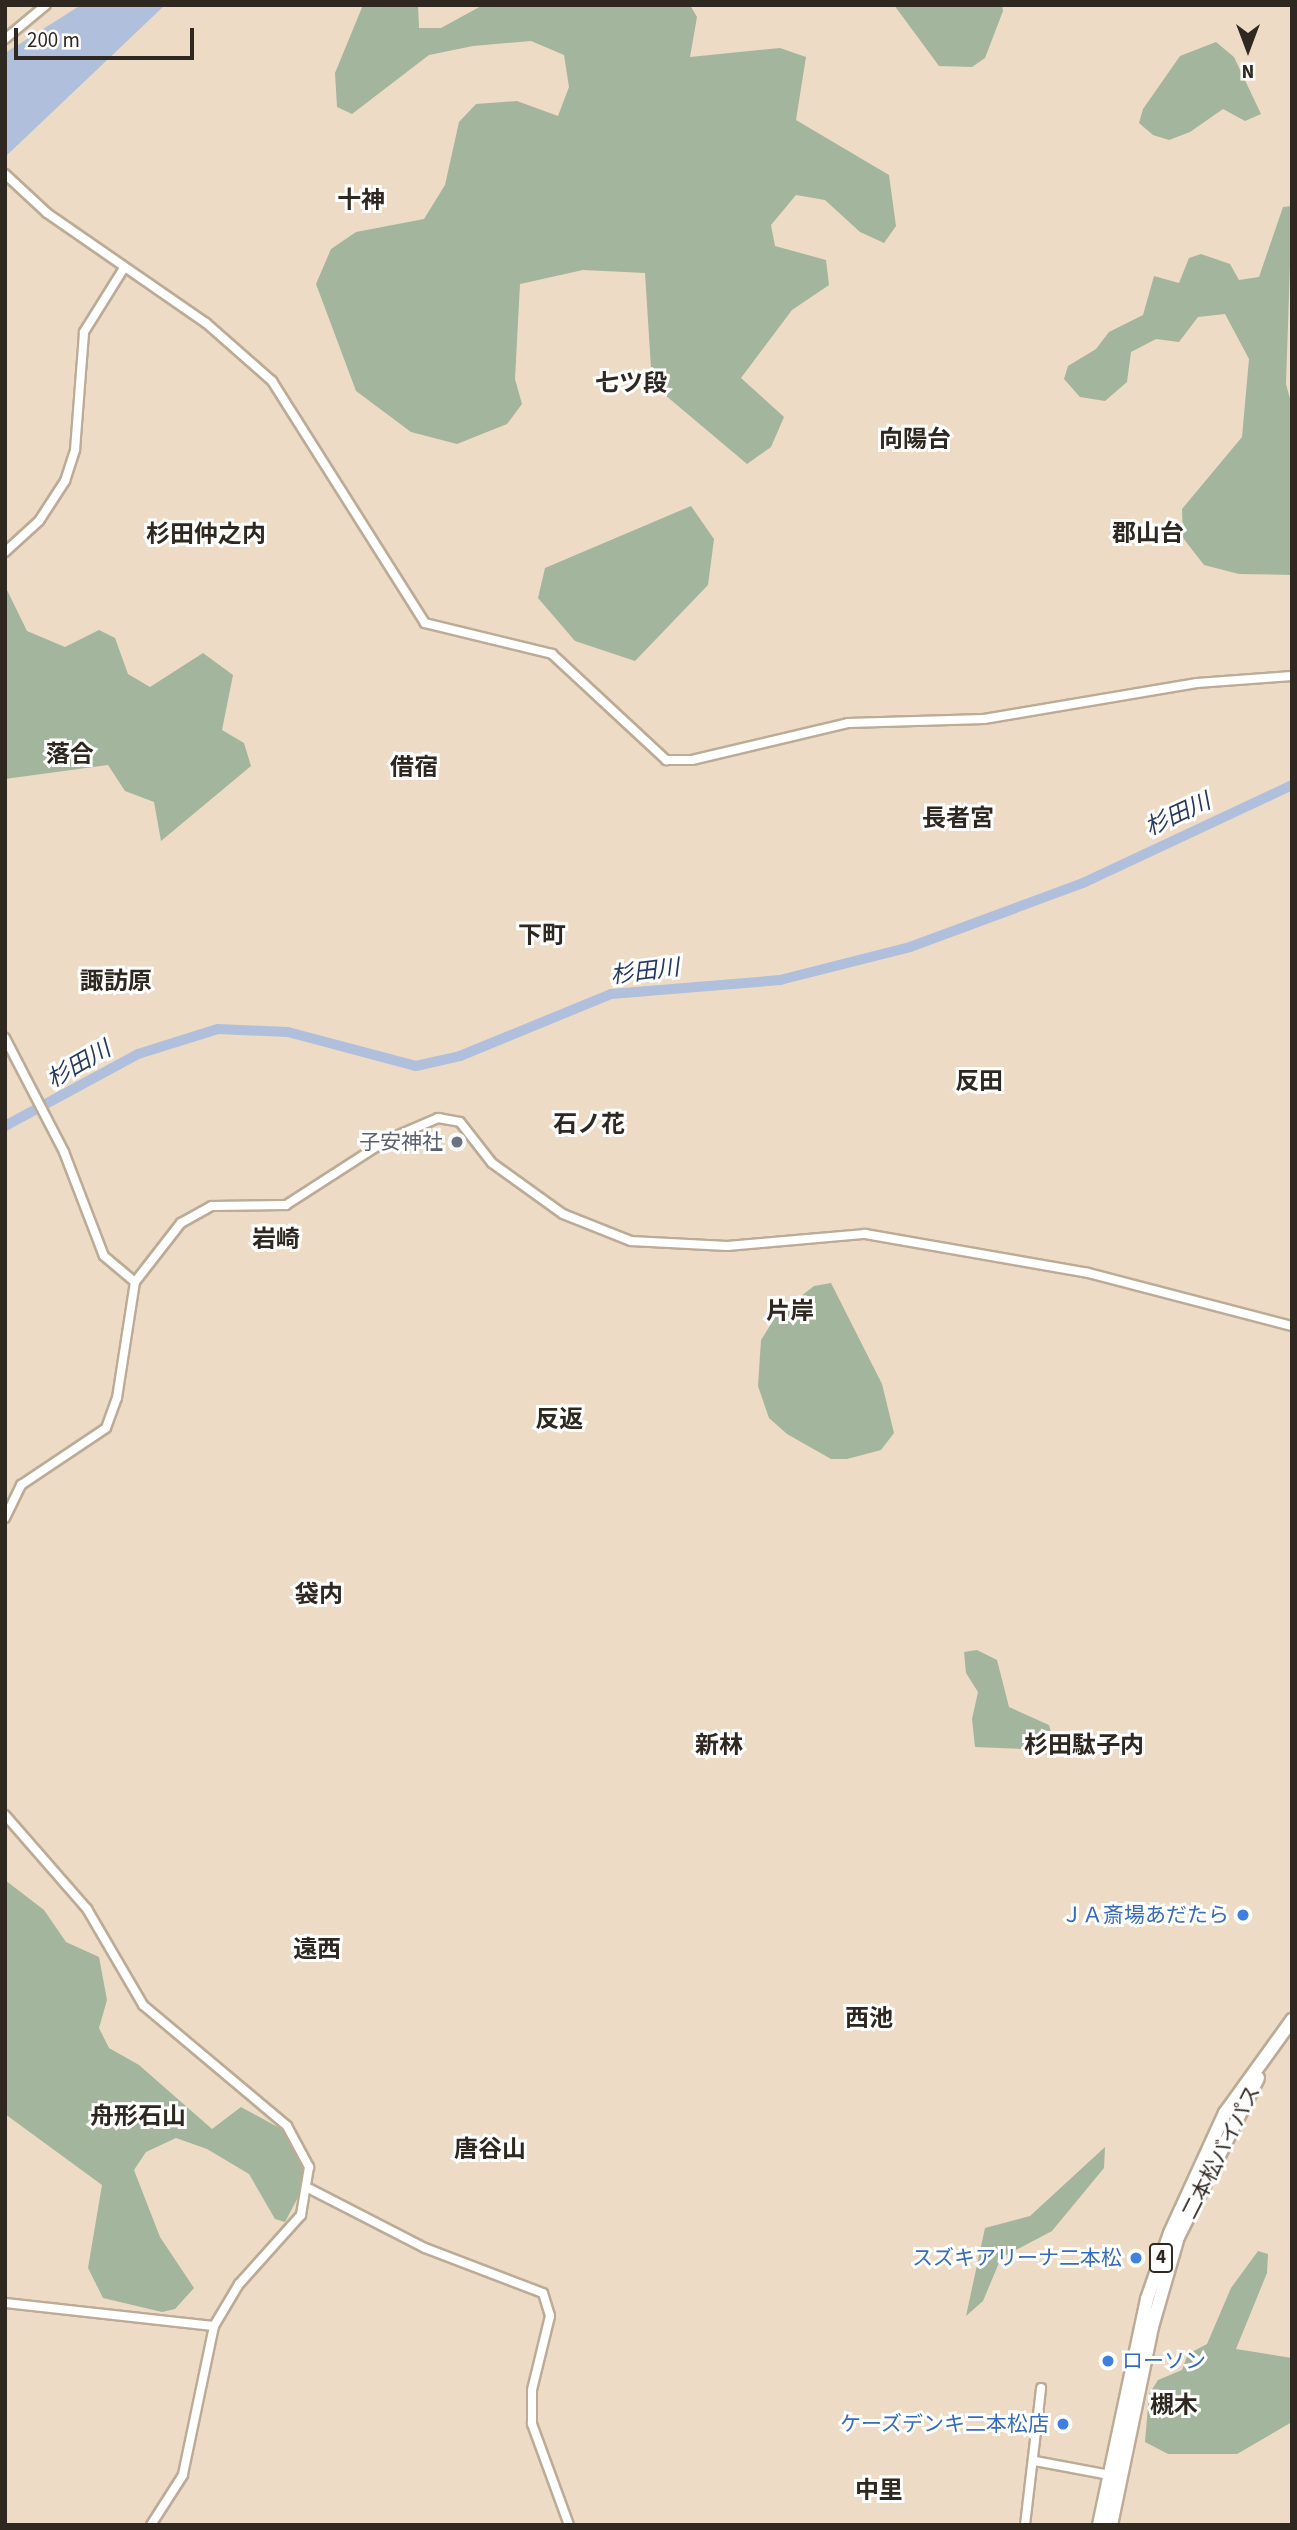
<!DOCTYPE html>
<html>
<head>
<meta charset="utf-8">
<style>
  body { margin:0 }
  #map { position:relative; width:1297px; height:2530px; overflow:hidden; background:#eedbc6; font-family:"Source Sans 3","Noto Sans JP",sans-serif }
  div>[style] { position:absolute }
  .green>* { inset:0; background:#a3b59d }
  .water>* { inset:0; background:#b0bfdb }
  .river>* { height:10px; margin:-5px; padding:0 5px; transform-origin:5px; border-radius:5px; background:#b0bfdb }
  .roads { filter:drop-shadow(2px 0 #bcab96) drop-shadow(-2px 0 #bcab96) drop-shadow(0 2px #bcab96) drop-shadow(0 -2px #bcab96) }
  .minor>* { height:8px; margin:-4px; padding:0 4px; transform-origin:4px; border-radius:4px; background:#fff }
  .highway>* { height:12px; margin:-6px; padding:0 6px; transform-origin:6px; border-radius:6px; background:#fff }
  .dots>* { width:19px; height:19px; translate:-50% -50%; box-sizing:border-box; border:4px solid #fff; border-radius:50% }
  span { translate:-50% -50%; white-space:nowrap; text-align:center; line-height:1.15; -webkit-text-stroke:6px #fff; paint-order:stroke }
  .shield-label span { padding:2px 5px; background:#fff; border:2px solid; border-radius:5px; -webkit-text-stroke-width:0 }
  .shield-label { font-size:19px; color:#2f2820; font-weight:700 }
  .worship-label { font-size:21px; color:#5b616d }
  .right { translate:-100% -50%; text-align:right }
  .shop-label { font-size:21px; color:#366cbe }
  .left { translate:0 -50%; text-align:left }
  .street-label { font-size:21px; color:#2f2820 }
  .water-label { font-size:23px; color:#273a61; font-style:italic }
  .quarter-label { font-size:24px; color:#2f2820; font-weight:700 }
  .frame { position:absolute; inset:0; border:7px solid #2f2820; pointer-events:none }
  .north { position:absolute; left:1213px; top:14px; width:70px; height:70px; -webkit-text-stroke:5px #fff; paint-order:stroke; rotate:180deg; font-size:19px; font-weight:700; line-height:28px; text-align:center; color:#2f2820 }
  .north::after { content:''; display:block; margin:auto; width:24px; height:32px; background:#2f2820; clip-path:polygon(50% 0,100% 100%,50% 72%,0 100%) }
  .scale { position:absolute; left:14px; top:28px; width:180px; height:32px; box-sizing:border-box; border:4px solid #2f2820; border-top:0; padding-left:9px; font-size:21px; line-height:24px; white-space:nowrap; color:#2f2820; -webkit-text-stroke:5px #fff; paint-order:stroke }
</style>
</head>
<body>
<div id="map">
  <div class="green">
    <div style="clip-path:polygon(363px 5px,418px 5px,419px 28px,441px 28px,483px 5px,690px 5px,697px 17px,690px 57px,780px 48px,806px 57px,796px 120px,889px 175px,896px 226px,884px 243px,860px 232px,825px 200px,796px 195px,771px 225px,775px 246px,826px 260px,829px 285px,792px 310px,741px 378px,784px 417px,771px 447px,747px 464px,652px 384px,645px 273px,583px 270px,520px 284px,515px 379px,522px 404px,507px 424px,457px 444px,411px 432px,356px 391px,316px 284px,331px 249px,356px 232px,424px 219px,445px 185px,459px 122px,476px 104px,517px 101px,558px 116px,569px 87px,564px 55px,531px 41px,473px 46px,429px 55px,352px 114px,337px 107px,335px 73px)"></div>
    <div style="clip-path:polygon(894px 5px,1002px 5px,1003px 11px,985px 58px,972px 67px,939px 66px)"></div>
    <div style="clip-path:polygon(1216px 42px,1234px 57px,1261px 114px,1245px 121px,1223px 109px,1190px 132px,1169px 140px,1153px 135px,1139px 123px,1143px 109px,1180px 56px)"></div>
    <div style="clip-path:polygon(1292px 206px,1286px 384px,1292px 406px,1292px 575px,1239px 574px,1204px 565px,1183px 538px,1182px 509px,1242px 437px,1249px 359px,1225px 314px,1198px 317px,1179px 342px,1156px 339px,1131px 352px,1127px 382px,1105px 401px,1080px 397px,1064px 379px,1068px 366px,1096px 349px,1109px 332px,1143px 315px,1154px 276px,1179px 283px,1189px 258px,1201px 254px,1230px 264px,1239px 280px,1259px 277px,1283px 207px)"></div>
    <div style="clip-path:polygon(691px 506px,714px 539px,708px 585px,635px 661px,575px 641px,538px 598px,545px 568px)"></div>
    <div style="clip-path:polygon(5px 586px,27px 631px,65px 647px,99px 630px,115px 638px,128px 674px,150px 687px,203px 653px,233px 675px,222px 730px,244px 743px,251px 766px,161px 841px,154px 802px,125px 791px,108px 765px,5px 779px)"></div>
    <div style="clip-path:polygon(831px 1283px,882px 1384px,894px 1433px,881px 1450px,847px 1459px,831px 1459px,787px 1434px,769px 1418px,758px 1386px,761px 1340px,776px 1316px,814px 1286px)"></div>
    <div style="clip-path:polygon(977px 1650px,997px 1660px,1009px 1707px,1049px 1725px,1053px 1739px,1047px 1750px,975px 1747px,972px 1719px,978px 1692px,966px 1673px,964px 1652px)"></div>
    <div style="clip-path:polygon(5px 1880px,44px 1910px,66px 1942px,99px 1957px,107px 2000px,99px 2028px,109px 2048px,139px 2065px,212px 2129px,241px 2107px,283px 2130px,300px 2157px,306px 2182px,285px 2222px,275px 2219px,249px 2174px,207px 2149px,176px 2138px,146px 2152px,134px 2170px,160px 2237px,194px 2288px,175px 2309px,162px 2312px,103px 2298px,88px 2268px,102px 2185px,5px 2114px)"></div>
    <div style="clip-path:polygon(1105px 2147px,1104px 2168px,1052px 2231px,1001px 2258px,983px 2301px,966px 2316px,985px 2228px,1030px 2216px)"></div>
    <div style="clip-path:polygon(1258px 2251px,1268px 2254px,1267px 2273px,1236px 2349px,1292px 2358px,1292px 2422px,1237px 2454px,1168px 2454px,1145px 2442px,1149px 2394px,1158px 2380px,1182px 2370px,1188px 2354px,1207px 2344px,1231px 2288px)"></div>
  </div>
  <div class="water">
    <div style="clip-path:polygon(81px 5px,165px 5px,5px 157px,5px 53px)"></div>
  </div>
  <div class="river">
    <div style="left:5px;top:1126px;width:151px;rotate:-28.4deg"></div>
    <div style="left:138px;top:1054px;width:84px;rotate:-17.4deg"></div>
    <div style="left:218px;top:1029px;width:70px;rotate:2.5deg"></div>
    <div style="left:288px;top:1032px;width:132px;rotate:14.9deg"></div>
    <div style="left:416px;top:1066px;width:45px;rotate:-12.8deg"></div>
    <div style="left:460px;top:1056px;width:163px;rotate:-22.3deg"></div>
    <div style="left:611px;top:994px;width:170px;rotate:-4.7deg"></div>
    <div style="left:780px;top:980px;width:134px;rotate:-14.2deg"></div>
    <div style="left:910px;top:947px;width:184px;rotate:-20.3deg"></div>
    <div style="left:1083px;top:883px;width:231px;rotate:-25.1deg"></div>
  </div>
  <div class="roads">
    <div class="minor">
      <div style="left:5px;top:39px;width:53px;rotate:-39.7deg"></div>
      <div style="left:5px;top:174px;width:57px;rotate:42.9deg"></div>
      <div style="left:47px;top:213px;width:193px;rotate:34.7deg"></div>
      <div style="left:206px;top:323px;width:88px;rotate:41.3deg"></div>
      <div style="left:272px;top:381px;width:286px;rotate:57.7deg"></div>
      <div style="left:425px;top:623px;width:131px;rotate:13.7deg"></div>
      <div style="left:552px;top:654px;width:156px;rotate:42.9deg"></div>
      <div style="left:666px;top:760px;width:26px"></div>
      <div style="left:692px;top:760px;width:160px;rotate:-13.3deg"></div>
      <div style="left:848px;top:723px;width:136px;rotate:-1.7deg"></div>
      <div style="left:984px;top:719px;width:216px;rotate:-9.6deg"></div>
      <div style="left:1197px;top:683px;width:95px;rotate:-4.2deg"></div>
      <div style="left:5px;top:552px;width:46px;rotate:-42.4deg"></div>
      <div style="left:39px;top:521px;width:48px;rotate:-57deg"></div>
      <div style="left:65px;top:481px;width:33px;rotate:-72deg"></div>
      <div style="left:75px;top:450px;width:118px;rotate:-85.6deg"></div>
      <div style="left:84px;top:332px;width:75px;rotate:-58deg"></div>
      <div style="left:5px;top:1038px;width:128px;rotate:62.6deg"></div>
      <div style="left:64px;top:1152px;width:111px;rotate:69deg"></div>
      <div style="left:104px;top:1256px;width:40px;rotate:40deg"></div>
      <div style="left:5px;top:1518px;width:37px;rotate:-64deg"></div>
      <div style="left:21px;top:1485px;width:102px;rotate:-33.8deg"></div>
      <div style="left:106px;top:1428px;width:32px;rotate:-70deg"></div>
      <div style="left:117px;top:1398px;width:117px;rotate:-81.2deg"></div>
      <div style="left:135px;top:1282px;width:75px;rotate:-52.1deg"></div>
      <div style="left:181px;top:1223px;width:35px;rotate:-29deg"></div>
      <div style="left:212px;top:1206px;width:74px;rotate:-0.8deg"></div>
      <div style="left:286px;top:1205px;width:120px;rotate:-32.8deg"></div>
      <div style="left:387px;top:1140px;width:56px;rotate:-23.3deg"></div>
      <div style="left:438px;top:1118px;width:22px;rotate:10deg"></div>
      <div style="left:460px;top:1122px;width:52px;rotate:52deg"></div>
      <div style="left:492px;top:1163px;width:87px;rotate:35.7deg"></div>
      <div style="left:563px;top:1214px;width:73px;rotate:21.7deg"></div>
      <div style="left:631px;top:1241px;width:96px;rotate:3deg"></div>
      <div style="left:727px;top:1246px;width:139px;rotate:-5deg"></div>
      <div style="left:865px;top:1234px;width:226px;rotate:9.9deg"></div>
      <div style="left:1088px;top:1273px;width:211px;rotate:14.6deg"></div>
      <div style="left:5px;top:1815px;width:125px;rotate:48.9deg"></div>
      <div style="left:87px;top:1909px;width:111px;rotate:59.7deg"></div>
      <div style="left:143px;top:2005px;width:188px;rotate:40deg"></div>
      <div style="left:287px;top:2126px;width:47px;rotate:61.8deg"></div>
      <div style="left:309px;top:2167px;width:49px;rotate:99.5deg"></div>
      <div style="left:301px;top:2215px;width:93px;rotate:131.9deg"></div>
      <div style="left:239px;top:2284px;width:49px;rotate:120.8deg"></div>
      <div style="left:214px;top:2326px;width:152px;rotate:101.8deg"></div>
      <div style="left:183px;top:2475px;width:59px;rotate:122.6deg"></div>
      <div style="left:310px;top:2189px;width:129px;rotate:27.2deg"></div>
      <div style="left:425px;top:2248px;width:126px;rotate:20.9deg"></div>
      <div style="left:543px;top:2293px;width:24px;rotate:73deg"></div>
      <div style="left:550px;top:2316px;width:76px;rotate:103.7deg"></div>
      <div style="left:532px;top:2390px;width:34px;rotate:90deg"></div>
      <div style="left:532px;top:2424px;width:108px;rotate:69.9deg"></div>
      <div style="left:5px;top:2303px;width:210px;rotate:6.3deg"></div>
      <div style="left:1035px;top:2461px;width:76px;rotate:10.6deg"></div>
      <div style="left:1025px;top:2525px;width:138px;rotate:-83.3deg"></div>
    </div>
    <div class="highway">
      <div style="left:1099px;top:2525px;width:231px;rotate:-78deg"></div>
      <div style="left:1147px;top:2299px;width:70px;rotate:-70.8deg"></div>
      <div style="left:1170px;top:2233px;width:132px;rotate:-65.4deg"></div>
      <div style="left:1225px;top:2113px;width:115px;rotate:-54.2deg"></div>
      <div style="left:1111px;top:2525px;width:202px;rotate:-78.3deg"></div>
      <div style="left:1152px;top:2327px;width:94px;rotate:-73.9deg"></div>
      <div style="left:1178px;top:2237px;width:178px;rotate:-63.3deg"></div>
    </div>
  </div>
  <div class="dots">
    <div style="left:457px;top:1142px;background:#6b7280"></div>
    <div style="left:1243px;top:1915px;background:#3f7fe0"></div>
    <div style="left:1136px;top:2258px;background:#3f7fe0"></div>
    <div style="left:1108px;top:2361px;background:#3f7fe0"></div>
    <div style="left:1063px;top:2424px;background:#3f7fe0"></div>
  </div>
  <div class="shield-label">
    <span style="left:1161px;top:2258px">4</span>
  </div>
  <div class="worship-label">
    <span class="right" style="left:443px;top:1142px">子安神社</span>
  </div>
  <div class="shop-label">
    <span class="right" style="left:1229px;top:1915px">ＪＡ斎場あだたら</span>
    <span class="right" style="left:1122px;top:2258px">スズキアリーナ二本松</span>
    <span class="left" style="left:1122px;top:2361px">ローソン</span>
    <span class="right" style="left:1049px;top:2424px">ケーズデンキ二本松店</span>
  </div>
  <div class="street-label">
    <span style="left:1221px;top:2152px;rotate:-63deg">二本松バイパス</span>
  </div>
  <div class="water-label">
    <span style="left:1178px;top:815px;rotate:-25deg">杉田川</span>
    <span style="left:645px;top:972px;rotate:-7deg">杉田川</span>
    <span style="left:79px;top:1065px;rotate:-30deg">杉田川</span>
  </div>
  <div class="quarter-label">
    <span style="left:361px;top:201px">十神</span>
    <span style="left:631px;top:384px">七ツ段</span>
    <span style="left:915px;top:440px">向陽台</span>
    <span style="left:1148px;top:534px">郡山台</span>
    <span style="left:206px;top:535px">杉田仲之内</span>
    <span style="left:70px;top:755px">落合</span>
    <span style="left:414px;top:768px">借宿</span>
    <span style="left:958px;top:819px">長者宮</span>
    <span style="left:542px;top:936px">下町</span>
    <span style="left:116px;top:982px">諏訪原</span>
    <span style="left:979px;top:1082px">反田</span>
    <span style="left:589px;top:1125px">石ノ花</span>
    <span style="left:276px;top:1240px">岩崎</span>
    <span style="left:790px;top:1312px">片岸</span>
    <span style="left:559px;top:1420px">反返</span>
    <span style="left:319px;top:1595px">袋内</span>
    <span style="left:719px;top:1746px">新林</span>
    <span style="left:1084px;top:1746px">杉田駄子内</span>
    <span style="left:317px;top:1950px">遠西</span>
    <span style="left:869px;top:2019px">西池</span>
    <span style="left:138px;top:2117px">舟形石山</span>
    <span style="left:490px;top:2150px">唐谷山</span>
    <span style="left:1174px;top:2406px">槻木</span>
    <span style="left:879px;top:2491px">中里</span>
  </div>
  <div class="frame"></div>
  <div class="north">N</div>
  <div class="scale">200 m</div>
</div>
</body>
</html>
